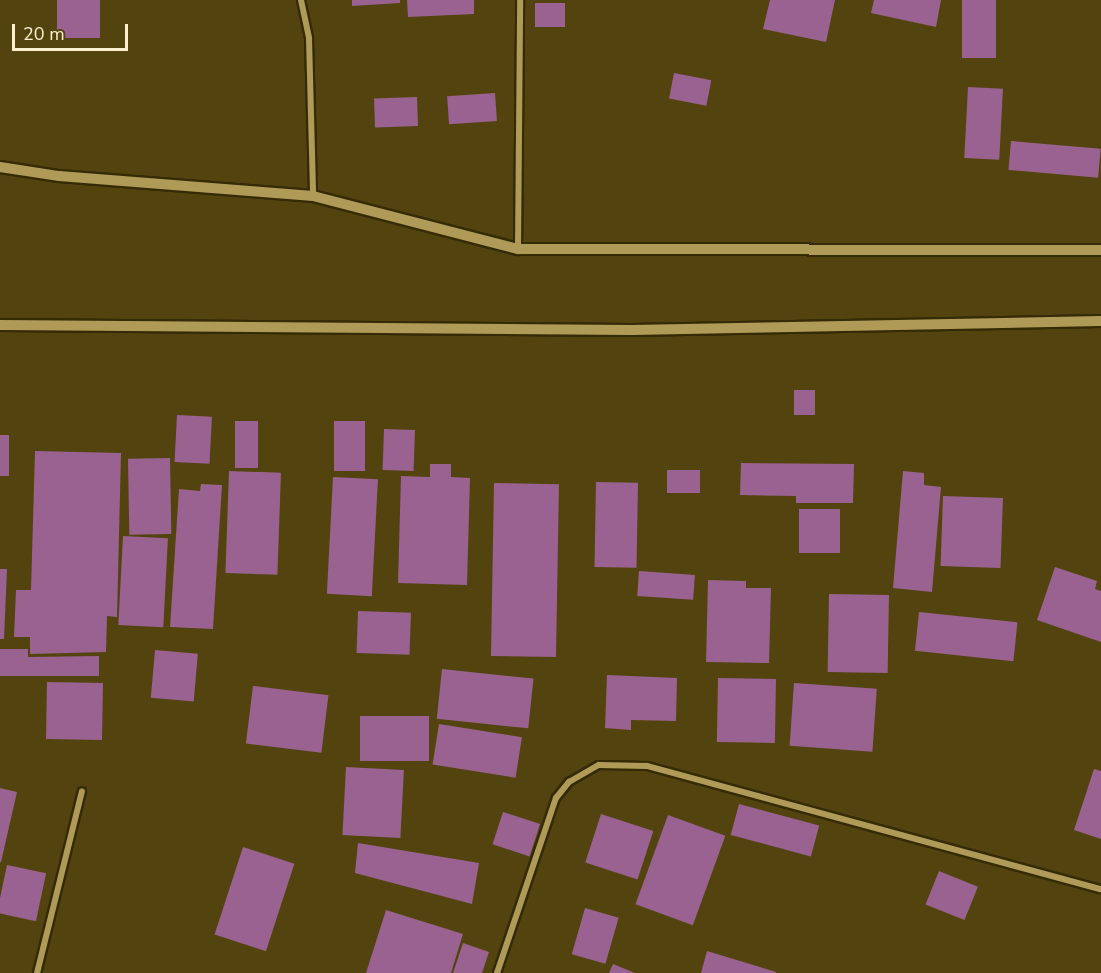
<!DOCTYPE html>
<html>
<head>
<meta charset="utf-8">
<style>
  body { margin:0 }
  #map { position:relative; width:1101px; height:973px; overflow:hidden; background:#53440f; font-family:"Nunito Sans",sans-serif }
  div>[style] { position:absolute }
  .building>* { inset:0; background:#996290; transform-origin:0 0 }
  .roads { filter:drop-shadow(2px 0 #352b06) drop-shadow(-2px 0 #352b06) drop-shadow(0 2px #352b06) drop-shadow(0 -2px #352b06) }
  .minor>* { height:6px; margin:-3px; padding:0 3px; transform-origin:3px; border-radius:3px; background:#af9a58 }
  .tertiary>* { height:10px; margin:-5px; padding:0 5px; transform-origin:5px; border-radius:5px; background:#af9a58 }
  span { translate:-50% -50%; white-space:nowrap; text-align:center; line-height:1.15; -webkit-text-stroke:5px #53440f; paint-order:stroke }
  .scale { position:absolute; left:12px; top:24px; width:116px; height:27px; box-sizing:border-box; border:3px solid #faf0cf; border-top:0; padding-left:8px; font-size:18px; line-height:21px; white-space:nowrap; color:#faf0cf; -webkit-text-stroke:4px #53440f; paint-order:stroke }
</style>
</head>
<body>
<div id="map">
  <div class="building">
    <div style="left:57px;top:0;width:43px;height:38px"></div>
    <div style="clip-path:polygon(352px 0,400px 0,400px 3px,352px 6px)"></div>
    <div style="clip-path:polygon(407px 0,474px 0,474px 14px,408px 17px)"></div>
    <div style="clip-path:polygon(770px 0,835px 0,826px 42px,763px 29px)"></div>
    <div style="clip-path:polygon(874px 0,941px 0,936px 27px,871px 13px)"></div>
    <div style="left:962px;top:0;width:34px;height:58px"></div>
    <div style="left:535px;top:3px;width:30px;height:24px"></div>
    <div style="left:674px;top:73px;width:38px;height:26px;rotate:11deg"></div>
    <div style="left:968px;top:87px;width:35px;height:71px;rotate:3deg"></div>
    <div style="left:495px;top:93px;width:28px;height:48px;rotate:86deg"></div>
    <div style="left:417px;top:97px;width:29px;height:43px;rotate:88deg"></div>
    <div style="left:1011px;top:141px;width:90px;height:29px;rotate:5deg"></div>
    <div style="left:794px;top:390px;width:21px;height:25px"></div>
    <div style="left:177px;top:415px;width:35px;height:47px;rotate:3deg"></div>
    <div style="left:235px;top:421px;width:23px;height:47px"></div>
    <div style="left:334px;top:421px;width:31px;height:50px"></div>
    <div style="left:384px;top:429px;width:31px;height:41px;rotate:2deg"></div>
    <div style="left:0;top:435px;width:9px;height:41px"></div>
    <div style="clip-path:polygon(35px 451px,121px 453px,117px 617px,107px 616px,106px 652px,30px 654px,30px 637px,14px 637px,16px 590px,31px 590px)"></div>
    <div style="left:170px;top:458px;width:76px;height:42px;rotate:89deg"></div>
    <div style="clip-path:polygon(741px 463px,854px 464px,853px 503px,796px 503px,796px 496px,740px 495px)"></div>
    <div style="clip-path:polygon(430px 464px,451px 464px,451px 477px,470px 478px,467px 585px,398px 583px,401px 476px,430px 477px)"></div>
    <div style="left:667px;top:470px;width:33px;height:23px"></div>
    <div style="left:229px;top:471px;width:52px;height:102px;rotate:2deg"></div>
    <div style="clip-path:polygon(903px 471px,924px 473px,924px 485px,941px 487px,932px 592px,893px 588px)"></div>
    <div style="left:333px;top:477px;width:45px;height:117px;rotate:3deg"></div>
    <div style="left:596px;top:482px;width:42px;height:85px;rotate:1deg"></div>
    <div style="left:494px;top:483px;width:65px;height:173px;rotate:1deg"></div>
    <div style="clip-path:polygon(201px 484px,222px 485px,213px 629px,170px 627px,179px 489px,200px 491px)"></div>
    <div style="left:943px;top:496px;width:60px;height:70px;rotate:2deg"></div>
    <div style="left:799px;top:509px;width:41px;height:44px"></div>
    <div style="left:123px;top:536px;width:45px;height:89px;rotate:3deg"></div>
    <div style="clip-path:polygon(1055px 567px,1097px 581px,1095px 589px,1101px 591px,1101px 642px,1037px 620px)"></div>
    <div style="clip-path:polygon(0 569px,7px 569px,4px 639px,0 639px)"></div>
    <div style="left:639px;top:571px;width:56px;height:25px;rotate:4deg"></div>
    <div style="clip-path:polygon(708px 580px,746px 581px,746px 588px,771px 588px,769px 663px,706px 662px)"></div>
    <div style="left:829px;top:594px;width:60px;height:78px;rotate:1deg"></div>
    <div style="left:358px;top:611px;width:53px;height:42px;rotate:2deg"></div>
    <div style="left:919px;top:612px;width:99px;height:39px;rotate:6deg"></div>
    <div style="clip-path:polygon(0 649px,28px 649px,28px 657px,99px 656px,99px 676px,0 676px)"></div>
    <div style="left:155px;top:650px;width:43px;height:48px;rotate:5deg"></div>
    <div style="left:442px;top:669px;width:92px;height:50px;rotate:6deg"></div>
    <div style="clip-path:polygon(607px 675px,677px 678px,676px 721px,631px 720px,631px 730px,605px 728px)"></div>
    <div style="left:718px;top:678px;width:58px;height:64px;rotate:1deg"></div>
    <div style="left:47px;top:682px;width:56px;height:57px;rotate:1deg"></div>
    <div style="left:794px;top:683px;width:83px;height:63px;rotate:4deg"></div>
    <div style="left:253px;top:686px;width:76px;height:58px;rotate:7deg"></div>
    <div style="left:360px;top:716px;width:69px;height:45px"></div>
    <div style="left:439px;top:724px;width:84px;height:41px;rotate:9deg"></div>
    <div style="left:346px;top:767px;width:58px;height:68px;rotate:3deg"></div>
    <div style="clip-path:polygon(1094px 769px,1101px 771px,1101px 839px,1074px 830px)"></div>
    <div style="clip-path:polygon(0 788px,17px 792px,1px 862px,0 862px)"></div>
    <div style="left:739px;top:804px;width:83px;height:32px;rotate:15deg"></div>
    <div style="left:503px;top:812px;width:39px;height:34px;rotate:18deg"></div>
    <div style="left:601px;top:814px;width:55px;height:51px;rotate:18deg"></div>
    <div style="left:668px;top:815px;width:61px;height:95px;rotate:20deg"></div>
    <div style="clip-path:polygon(358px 843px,479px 863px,472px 904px,355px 873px)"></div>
    <div style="left:243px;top:847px;width:54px;height:92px;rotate:18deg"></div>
    <div style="left:7px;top:865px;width:40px;height:49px;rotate:12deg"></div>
    <div style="left:939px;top:871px;width:42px;height:36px;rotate:22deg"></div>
    <div style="left:585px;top:908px;width:35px;height:48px;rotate:16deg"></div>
    <div style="clip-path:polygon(386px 910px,463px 934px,451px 973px,366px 973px)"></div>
    <div style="clip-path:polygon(463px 943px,489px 952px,482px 973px,453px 973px)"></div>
    <div style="clip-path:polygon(707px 951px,776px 972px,776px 973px,701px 973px)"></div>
    <div style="clip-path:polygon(613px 964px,635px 973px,609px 973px)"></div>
  </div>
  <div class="roads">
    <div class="minor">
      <div style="left:301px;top:0;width:39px;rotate:78deg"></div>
      <div style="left:309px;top:38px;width:158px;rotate:88.5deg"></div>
      <div style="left:518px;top:249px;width:249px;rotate:-89.5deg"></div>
      <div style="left:37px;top:973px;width:187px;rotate:-76.1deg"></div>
      <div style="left:497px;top:973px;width:185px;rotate:-71.4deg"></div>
      <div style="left:556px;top:798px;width:21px;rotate:-51deg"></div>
      <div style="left:569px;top:782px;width:34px;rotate:-30deg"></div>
      <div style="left:599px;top:765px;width:48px;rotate:1.2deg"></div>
      <div style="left:647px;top:766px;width:470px;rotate:15.2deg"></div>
    </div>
    <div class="tertiary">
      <div style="left:0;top:167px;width:60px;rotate:8.7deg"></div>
      <div style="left:59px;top:176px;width:255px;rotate:4.5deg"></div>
      <div style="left:313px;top:196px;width:212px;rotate:14.5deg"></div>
      <div style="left:518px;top:249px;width:583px;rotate:0.1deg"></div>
      <div style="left:0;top:325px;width:632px;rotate:0.45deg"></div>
      <div style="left:632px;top:330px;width:469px;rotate:-1.1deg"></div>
    </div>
  </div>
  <div class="scale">20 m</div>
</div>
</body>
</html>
